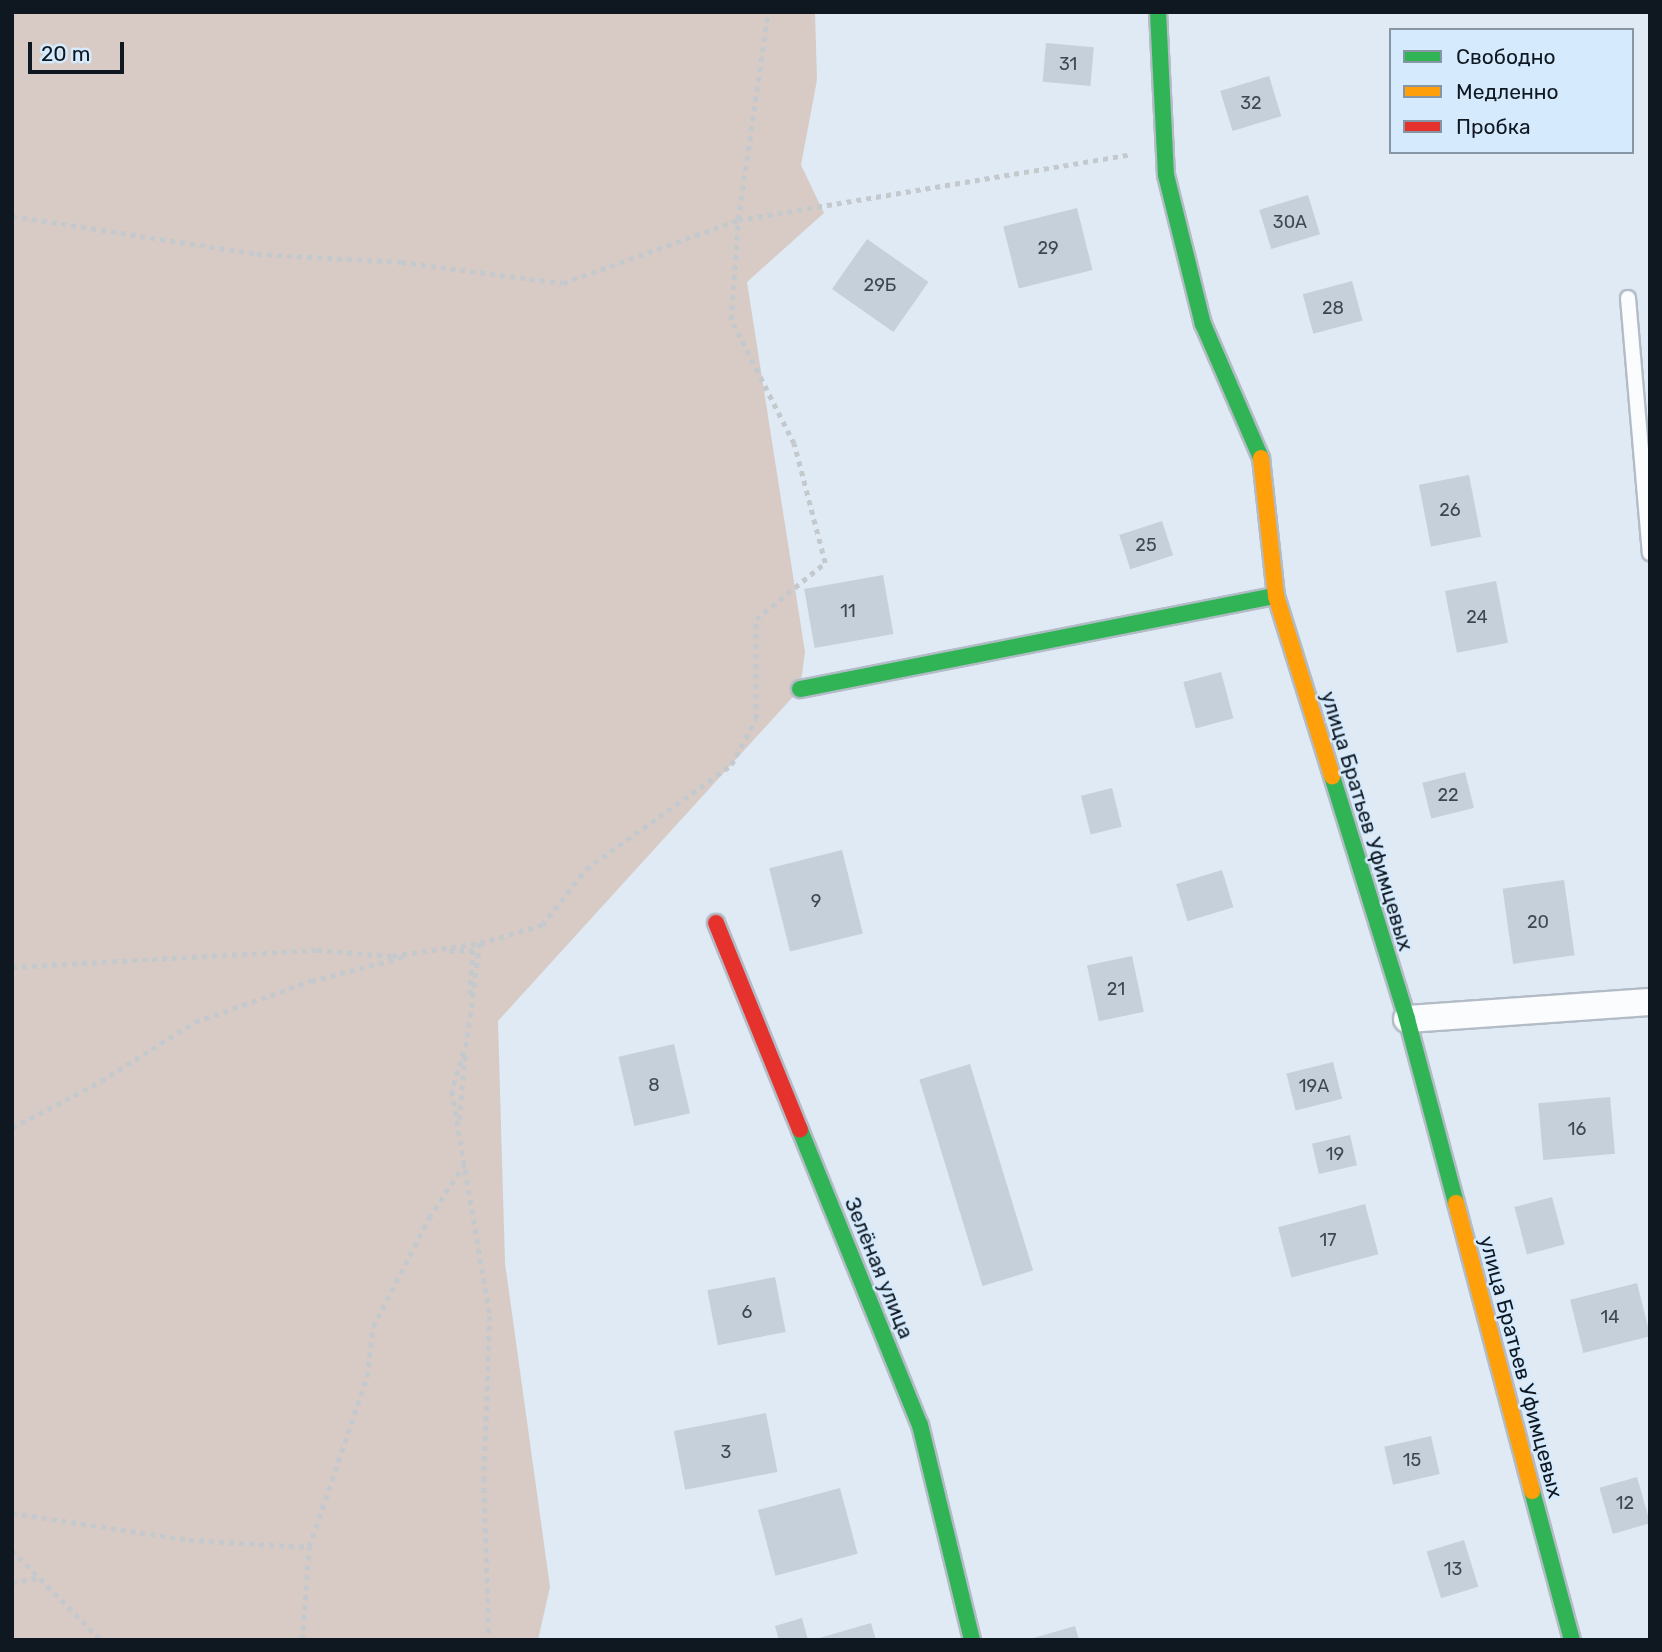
<!DOCTYPE html>
<html>
<head>
<meta charset="utf-8">
<style>
  body { margin:0 }
  #map { position:relative; width:1662px; height:1652px; overflow:hidden; background:#dfeaf5; font-family:Rubik,sans-serif }
  div>[style] { position:absolute }
  .green>* { inset:0; background:#d8cbc5 }
  .building>* { inset:0; background:#c6d0da; transform-origin:0 0 }
  .path>* { height:4.5px; margin-top:-2.25px; transform-origin:0; background:repeating-linear-gradient(90deg,#c4c9cd 0 5px,transparent 0 10px) }
  .roads { filter:drop-shadow(2px 0 #b3bcc6) drop-shadow(-2px 0 #b3bcc6) drop-shadow(0 2px #b3bcc6) drop-shadow(0 -2px #b3bcc6) }
  .lane>* { height:14px; margin:-7px; padding:0 7px; transform-origin:7px; border-radius:7px; background:#fafcfe }
  .street>* { height:26px; margin:-13px; padding:0 13px; transform-origin:13px; border-radius:13px; background:#fafcfe }
  .fast>* { height:16px; margin:-8px; padding:0 8px; transform-origin:8px; border-radius:8px; background:#30b455 }
  .slow>* { height:16px; margin:-8px; padding:0 8px; transform-origin:8px; border-radius:8px; background:#ff9f0a }
  .jam>* { height:16px; margin:-8px; padding:0 8px; transform-origin:8px; border-radius:8px; background:#e5322d }
  span { translate:-50% -50%; white-space:nowrap; text-align:center; line-height:1.15; -webkit-text-stroke:5px #d6eafe; paint-order:stroke }
  .number-label { font-size:18px; color:#3f4850 }
  .number-label span { -webkit-text-stroke-width:0 }
  .street-label { font-size:21px; color:#0f1820 }
  .frame { position:absolute; inset:0; border:14px solid #0f1820; pointer-events:none }
  .legend { position:absolute; left:1389px; top:28px; width:245px; height:126px; box-sizing:border-box; background:#d6eafe; border:2px solid #8696a5; margin:0; padding:9px 12px; list-style:none; font-size:21px; color:#0f1820 }
  .legend li { display:flex; align-items:center; gap:14px; height:35px }
  .legend b { width:35px; border:2px solid #8696a5 }
  .scale { position:absolute; left:28px; top:42px; width:96px; height:32px; box-sizing:border-box; border:4px solid #0f1820; border-top:0; padding-left:9px; font-size:21px; line-height:24px; white-space:nowrap; color:#0f1820; -webkit-text-stroke:5px #d6eafe; paint-order:stroke }
</style>
</head>
<body>
<div id="map">
  <div class="green">
    <div style="clip-path:polygon(12px 12px,815px 12px,817px 80px,801px 165px,824px 213px,747px 282px,805px 652px,800px 689px,498px 1021px,505px 1263px,550px 1587px,538px 1640px,12px 1640px)"></div>
  </div>
  <div class="building">
    <div style="left:1046px;top:43px;width:48px;height:39px;rotate:5deg"></div>
    <div style="left:1269px;top:76px;width:42px;height:51px;rotate:73deg"></div>
    <div style="left:1308px;top:195px;width:41px;height:51px;rotate:73deg"></div>
    <div style="left:1077px;top:208px;width:64px;height:76px;rotate:76deg"></div>
    <div style="left:867px;top:239px;width:75px;height:61px;rotate:35deg"></div>
    <div style="left:1352px;top:281px;width:41px;height:51px;rotate:75deg"></div>
    <div style="left:1469px;top:475px;width:63px;height:51px;rotate:79deg"></div>
    <div style="left:1162px;top:521px;width:36px;height:45px;rotate:72deg"></div>
    <div style="left:883px;top:575px;width:60px;height:80px;rotate:80deg"></div>
    <div style="left:1496px;top:581px;width:63px;height:52px;rotate:79deg"></div>
    <div style="left:1221px;top:672px;width:48px;height:39px;rotate:75deg"></div>
    <div style="left:1465px;top:772px;width:37px;height:44px;rotate:76deg"></div>
    <div style="left:1112px;top:788px;width:40px;height:32px;rotate:76deg"></div>
    <div style="left:842px;top:850px;width:86px;height:75px;rotate:76deg"></div>
    <div style="left:1222px;top:870px;width:39px;height:48px;rotate:73deg"></div>
    <div style="left:1564px;top:880px;width:76px;height:62px;rotate:82deg"></div>
    <div style="left:1132px;top:956px;width:57px;height:46px;rotate:78deg"></div>
    <div style="left:674px;top:1044px;width:71px;height:57px;rotate:77deg"></div>
    <div style="left:1333px;top:1062px;width:38px;height:48px;rotate:76deg"></div>
    <div style="left:970px;top:1064px;width:216px;height:53px;rotate:73deg"></div>
    <div style="left:1610px;top:1097px;width:57px;height:72px;rotate:85deg"></div>
    <div style="left:1350px;top:1135px;width:31px;height:39px;rotate:77deg"></div>
    <div style="left:1552px;top:1197px;width:49px;height:39px;rotate:75deg"></div>
    <div style="left:1365px;top:1204px;width:52px;height:90px;rotate:75deg"></div>
    <div style="left:775px;top:1277px;width:56px;height:69px;rotate:79deg"></div>
    <div style="left:1637px;top:1283px;width:55px;height:69px;rotate:76deg"></div>
    <div style="left:766px;top:1413px;width:60px;height:94px;rotate:79deg"></div>
    <div style="left:1431px;top:1436px;width:39px;height:48px;rotate:77deg"></div>
    <div style="left:1637px;top:1477px;width:48px;height:39px;rotate:74deg"></div>
    <div style="left:840px;top:1488px;width:68px;height:85px;rotate:75deg"></div>
    <div style="left:1464px;top:1540px;width:49px;height:39px;rotate:73deg"></div>
    <div style="clip-path:polygon(802px 1618px,808px 1640px,779px 1640px,775px 1626px)"></div>
    <div style="clip-path:polygon(871px 1623px,876px 1640px,816px 1640px,816px 1639px)"></div>
    <div style="clip-path:polygon(1075px 1626px,1079px 1640px,1031px 1640px,1030px 1639px)"></div>
  </div>
  <div class="path">
    <div style="left:12px;top:216px;width:248px;rotate:8.8deg"></div>
    <div style="left:257px;top:254px;width:144px;rotate:3.2deg"></div>
    <div style="left:401px;top:262px;width:163px;rotate:7.4deg"></div>
    <div style="left:563px;top:283px;width:186px;rotate:-19.8deg"></div>
    <div style="left:738px;top:220px;width:399px;rotate:-9.5deg"></div>
    <div style="left:480px;top:943px;width:100px;rotate:97.5deg"></div>
    <div style="left:467px;top:1042px;width:51px;rotate:107deg"></div>
    <div style="left:452px;top:1091px;width:228px;rotate:80.4deg"></div>
    <div style="left:490px;top:1316px;width:162px;rotate:92.1deg"></div>
    <div style="left:484px;top:1478px;width:162px;rotate:88.2deg"></div>
    <div style="left:449px;top:951px;width:24px;rotate:-2deg"></div>
    <div style="left:473px;top:950px;width:44px;rotate:93.9deg"></div>
    <div style="left:12px;top:967px;width:305px;rotate:-3.2deg"></div>
    <div style="left:317px;top:950px;width:75px;rotate:4.6deg"></div>
    <div style="left:392px;top:956px;width:89px;rotate:-8.4deg"></div>
    <div style="left:480px;top:943px;width:65px;rotate:-16.2deg"></div>
    <div style="left:542px;top:925px;width:71px;rotate:-51.8deg"></div>
    <div style="left:586px;top:869px;width:178px;rotate:-35.6deg"></div>
    <div style="left:731px;top:765px;width:52px;rotate:-61.5deg"></div>
    <div style="left:756px;top:719px;width:100px;rotate:-90deg"></div>
    <div style="left:756px;top:619px;width:89px;rotate:-39.1deg"></div>
    <div style="left:825px;top:563px;width:123px;rotate:-104.6deg"></div>
    <div style="left:794px;top:444px;width:139px;rotate:-116.9deg"></div>
    <div style="left:731px;top:320px;width:100px;rotate:-86deg"></div>
    <div style="left:738px;top:220px;width:210px;rotate:-81.8deg"></div>
    <div style="left:459px;top:1120px;width:65px;rotate:-84.7deg"></div>
    <div style="left:12px;top:1128px;width:101px;rotate:-27.8deg"></div>
    <div style="left:101px;top:1081px;width:111px;rotate:-32.1deg"></div>
    <div style="left:195px;top:1022px;width:123px;rotate:-19.5deg"></div>
    <div style="left:311px;top:981px;width:95px;rotate:-14.6deg"></div>
    <div style="left:12px;top:1513px;width:179px;rotate:8.7deg"></div>
    <div style="left:189px;top:1540px;width:120px;rotate:3.3deg"></div>
    <div style="left:12px;top:1550px;width:127px;rotate:45.3deg"></div>
    <div style="left:12px;top:1583px;width:25px;rotate:-12deg"></div>
    <div style="left:302px;top:1640px;width:93px;rotate:-85.7deg"></div>
    <div style="left:309px;top:1547px;width:180px;rotate:-71.2deg"></div>
    <div style="left:367px;top:1377px;width:50px;rotate:-83.2deg"></div>
    <div style="left:373px;top:1327px;width:123px;rotate:-62.8deg"></div>
    <div style="left:429px;top:1218px;width:64px;rotate:-56.6deg"></div>
  </div>
  <div class="roads">
    <div class="lane">
      <div style="left:1628px;top:298px;width:256px;rotate:85.1deg"></div>
    </div>
    <div class="street">
      <div style="left:1407px;top:1019px;width:244px;rotate:-4deg"></div>
    </div>
    <div class="fast">
      <div style="left:1158px;top:12px;width:163px;rotate:87.2deg"></div>
      <div style="left:1166px;top:175px;width:154px;rotate:76.1deg"></div>
      <div style="left:1203px;top:324px;width:146px;rotate:66.6deg"></div>
      <div style="left:800px;top:689px;width:485px;rotate:-11.1deg"></div>
      <div style="left:1332px;top:776px;width:254px;rotate:72.8deg"></div>
      <div style="left:1407px;top:1019px;width:190px;rotate:75.1deg"></div>
      <div style="left:800px;top:1130px;width:318px;rotate:67.9deg"></div>
      <div style="left:920px;top:1425px;width:221px;rotate:76.4deg"></div>
      <div style="left:1532px;top:1491px;width:154px;rotate:75deg"></div>
    </div>
    <div class="slow">
      <div style="left:1261px;top:458px;width:139px;rotate:83.8deg"></div>
      <div style="left:1276px;top:596px;width:189px;rotate:72.7deg"></div>
      <div style="left:1456px;top:1203px;width:298px;rotate:75.2deg"></div>
    </div>
    <div class="jam">
      <div style="left:716px;top:923px;width:223px;rotate:67.9deg"></div>
    </div>
  </div>
  <div class="number-label">
    <span style="left:1068px;top:64px">31</span>
    <span style="left:1251px;top:103px">32</span>
    <span style="left:1290px;top:222px">30А</span>
    <span style="left:1048px;top:248px">29</span>
    <span style="left:880px;top:285px">29Б</span>
    <span style="left:1333px;top:308px">28</span>
    <span style="left:1450px;top:510px">26</span>
    <span style="left:1146px;top:545px">25</span>
    <span style="left:848px;top:611px">11</span>
    <span style="left:1477px;top:617px">24</span>
    <span style="left:1448px;top:795px">22</span>
    <span style="left:816px;top:901px">9</span>
    <span style="left:1538px;top:922px">20</span>
    <span style="left:1116px;top:989px">21</span>
    <span style="left:654px;top:1085px">8</span>
    <span style="left:1314px;top:1086px">19А</span>
    <span style="left:1577px;top:1129px">16</span>
    <span style="left:1335px;top:1154px">19</span>
    <span style="left:1328px;top:1240px">17</span>
    <span style="left:747px;top:1312px">6</span>
    <span style="left:1610px;top:1317px">14</span>
    <span style="left:726px;top:1452px">3</span>
    <span style="left:1412px;top:1460px">15</span>
    <span style="left:1625px;top:1503px">12</span>
    <span style="left:1453px;top:1569px">13</span>
  </div>
  <div class="street-label">
    <span style="left:1367px;top:821px;rotate:73deg">улица Братьев Уфимцевых</span>
    <span style="left:879px;top:1268px;rotate:68deg">Зелёная улица</span>
    <span style="left:1521px;top:1367px;rotate:75deg">улица Братьев Уфимцевых</span>
  </div>
  <div class="frame"></div>
  <ul class="legend">
  <li><b style="height:9px;background:#30b455"></b>Свободно</li>
  <li><b style="height:9px;background:#ff9f0a"></b>Медленно</li>
  <li><b style="height:9px;background:#e5322d"></b>Пробка</li>
  </ul>
  <div class="scale">20 m</div>
</div>
</body>
</html>
